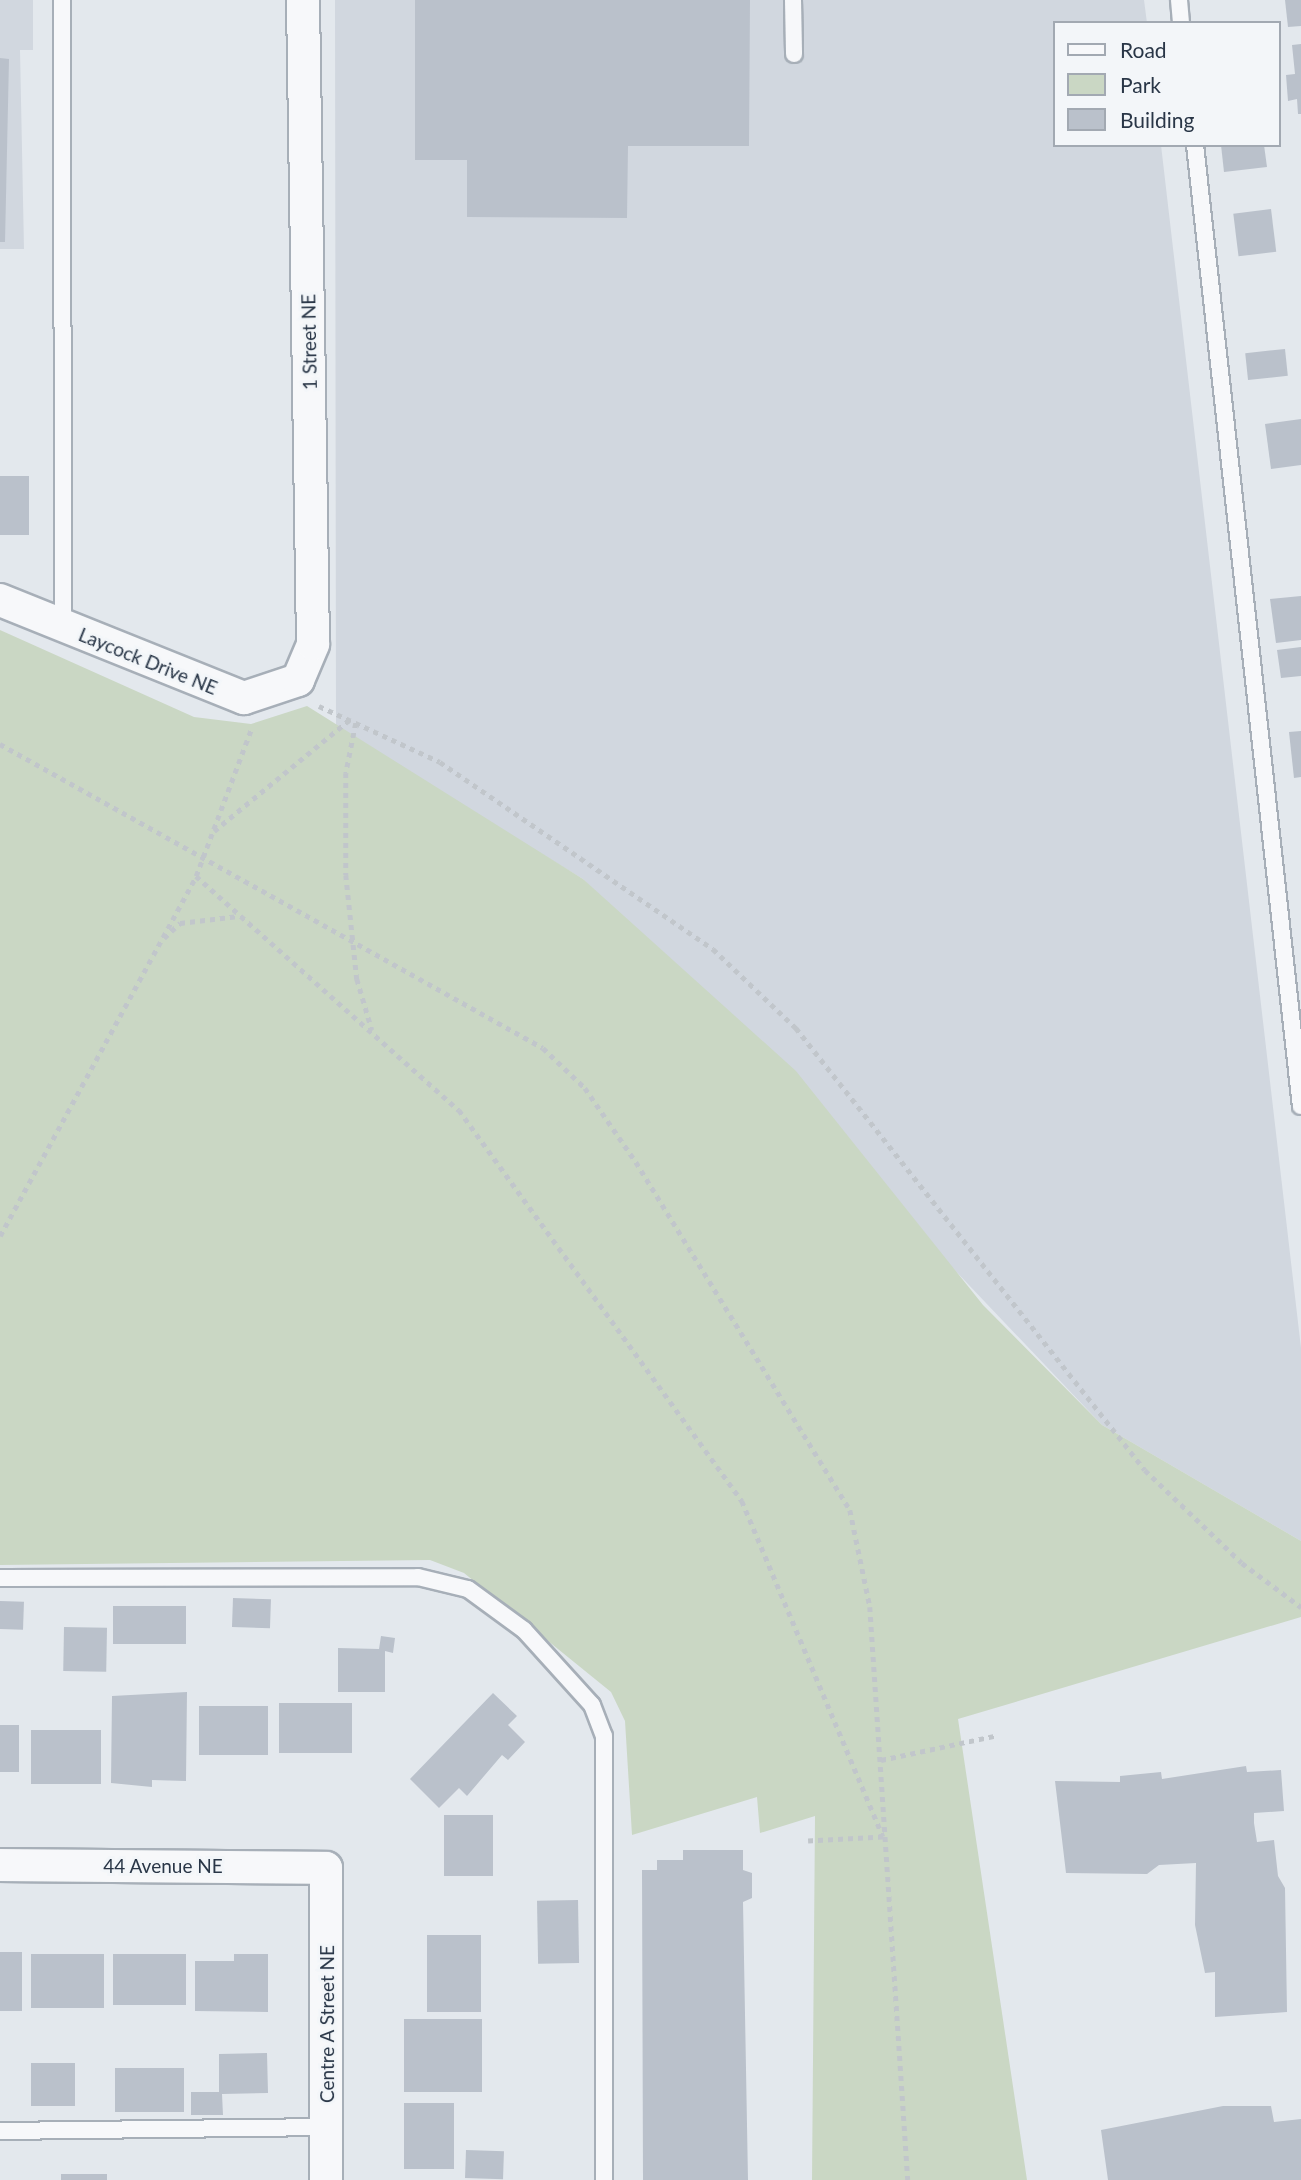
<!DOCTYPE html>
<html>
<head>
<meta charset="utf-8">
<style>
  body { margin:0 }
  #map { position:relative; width:1301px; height:2180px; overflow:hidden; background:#e3e8ed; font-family:Lato,sans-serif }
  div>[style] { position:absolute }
  .built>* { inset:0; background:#d1d7df }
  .green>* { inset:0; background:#cad7c4 }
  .building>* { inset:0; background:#bac1cb; transform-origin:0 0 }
  .path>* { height:4.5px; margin-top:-2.25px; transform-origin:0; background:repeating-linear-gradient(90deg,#c1c6cb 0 5px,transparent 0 10px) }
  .roads { filter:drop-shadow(2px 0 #a7afb8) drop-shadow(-2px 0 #a7afb8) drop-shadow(0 2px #a7afb8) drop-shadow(0 -2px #a7afb8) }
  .service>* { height:16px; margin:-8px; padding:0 8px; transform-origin:8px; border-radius:8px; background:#f7f8fa }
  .minor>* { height:32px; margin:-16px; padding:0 16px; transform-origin:16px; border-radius:16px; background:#f7f8fa }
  span { translate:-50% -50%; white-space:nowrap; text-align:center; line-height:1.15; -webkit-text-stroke:6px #f3f6f9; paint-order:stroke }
  .street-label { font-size:19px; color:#293647 }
  .legend { position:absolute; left:1053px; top:21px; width:228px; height:126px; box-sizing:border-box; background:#f3f6f9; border:2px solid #a2a9b2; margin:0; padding:9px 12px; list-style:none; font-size:21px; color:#293647 }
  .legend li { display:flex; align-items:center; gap:14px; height:35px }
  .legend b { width:35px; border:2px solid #a2a9b2 }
</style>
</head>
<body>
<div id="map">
  <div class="built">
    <div style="clip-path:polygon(0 0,33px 0,33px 50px,20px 50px,24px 249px,0 249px)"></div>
    <div style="clip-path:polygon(335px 0,1144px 0,1147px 23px,1054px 23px,1054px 145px,1161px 145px,1301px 1348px,1301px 1541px,1102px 1425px,583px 879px,336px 729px)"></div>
  </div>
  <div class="green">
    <div style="clip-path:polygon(0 630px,194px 717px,251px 724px,307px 706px,583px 879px,796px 1071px,983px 1305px,1102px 1425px,1301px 1541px,1301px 1617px,958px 1719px,1027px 2180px,812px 2180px,815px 1816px,760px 1833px,757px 1797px,632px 1835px,625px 1721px,611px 1692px,464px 1573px,430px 1560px,0 1565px)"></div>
  </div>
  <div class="building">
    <div style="clip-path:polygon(415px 0,750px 0,749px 146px,628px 146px,627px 218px,467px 217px,467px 160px,415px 160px)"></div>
    <div style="clip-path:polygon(1285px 0,1301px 0,1301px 26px,1288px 27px)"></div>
    <div style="clip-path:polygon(1301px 44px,1301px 114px,1298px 114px,1297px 99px,1288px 101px,1286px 75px,1295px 74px,1292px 45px)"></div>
    <div style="clip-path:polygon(0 58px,9px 59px,5px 242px,0 242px)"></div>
    <div style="clip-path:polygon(1221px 145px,1264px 145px,1267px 167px,1224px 172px)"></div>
    <div style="left:1271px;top:209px;width:43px;height:38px;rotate:83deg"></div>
    <div style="left:1285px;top:349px;width:27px;height:40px;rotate:84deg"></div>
    <div style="clip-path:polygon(1301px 419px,1301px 465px,1271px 469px,1265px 424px)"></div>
    <div style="left:0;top:476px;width:29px;height:59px"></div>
    <div style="clip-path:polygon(1301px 596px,1301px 640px,1276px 643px,1270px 599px)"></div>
    <div style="clip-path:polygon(1301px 647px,1301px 676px,1281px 678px,1277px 650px)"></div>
    <div style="clip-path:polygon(1301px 731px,1301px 777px,1294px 778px,1289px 732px)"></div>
    <div style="left:233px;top:1598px;width:38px;height:29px;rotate:2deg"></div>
    <div style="left:0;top:1601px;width:24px;height:28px;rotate:2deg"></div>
    <div style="left:113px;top:1606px;width:73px;height:38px"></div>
    <div style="left:64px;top:1627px;width:43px;height:44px;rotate:1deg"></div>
    <div style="clip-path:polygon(381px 1636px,395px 1638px,393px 1653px,385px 1651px,385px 1692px,338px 1692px,338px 1648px,379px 1649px)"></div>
    <div style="clip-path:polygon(187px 1692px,186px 1781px,152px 1780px,152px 1787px,111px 1783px,112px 1696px)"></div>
    <div style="clip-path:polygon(493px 1693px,517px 1716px,508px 1725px,525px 1742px,508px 1760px,502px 1755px,467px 1796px,459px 1788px,439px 1808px,410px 1779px)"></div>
    <div style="left:279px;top:1703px;width:73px;height:50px"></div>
    <div style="left:199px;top:1706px;width:69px;height:49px"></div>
    <div style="left:0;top:1725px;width:19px;height:47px"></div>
    <div style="left:31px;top:1730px;width:70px;height:54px"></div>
    <div style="clip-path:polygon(1246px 1766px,1247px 1772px,1281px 1770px,1284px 1811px,1254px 1813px,1254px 1823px,1257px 1842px,1274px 1840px,1278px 1876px,1285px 1888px,1287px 2012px,1215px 2017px,1215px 1972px,1205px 1973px,1195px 1925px,1196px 1863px,1159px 1865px,1147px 1874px,1066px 1873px,1055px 1781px,1120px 1782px,1120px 1776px,1161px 1772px,1162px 1779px)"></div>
    <div style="left:444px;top:1815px;width:49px;height:61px"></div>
    <div style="clip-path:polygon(683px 1850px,743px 1850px,743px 1870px,752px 1873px,752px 1898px,743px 1902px,748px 2180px,643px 2180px,642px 1870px,657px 1870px,657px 1860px,683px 1860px)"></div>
    <div style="left:578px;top:1900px;width:63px;height:41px;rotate:89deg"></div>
    <div style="left:427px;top:1935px;width:54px;height:77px"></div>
    <div style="left:0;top:1952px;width:22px;height:59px"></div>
    <div style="left:31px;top:1954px;width:73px;height:54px"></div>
    <div style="left:113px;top:1954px;width:73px;height:51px"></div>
    <div style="clip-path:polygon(234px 1954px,268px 1954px,268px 2012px,195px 2011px,195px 1961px,234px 1961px)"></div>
    <div style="left:404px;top:2019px;width:78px;height:73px"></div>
    <div style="clip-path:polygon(267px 2053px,268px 2093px,222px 2094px,223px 2115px,191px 2115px,191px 2092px,219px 2092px,219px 2054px)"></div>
    <div style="left:75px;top:2063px;width:43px;height:44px;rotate:90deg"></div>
    <div style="left:115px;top:2068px;width:69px;height:44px"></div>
    <div style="left:404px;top:2103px;width:50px;height:66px"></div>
    <div style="clip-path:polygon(1223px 2106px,1271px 2106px,1274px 2122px,1301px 2119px,1301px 2180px,1108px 2180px,1101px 2130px)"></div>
    <div style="left:466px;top:2150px;width:38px;height:28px;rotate:2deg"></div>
    <div style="left:61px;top:2174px;width:46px;height:6px"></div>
  </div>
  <div class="path">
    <div style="left:319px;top:706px;width:133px;rotate:24.8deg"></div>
    <div style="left:440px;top:762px;width:331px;rotate:34.4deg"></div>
    <div style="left:713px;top:949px;width:115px;rotate:43.6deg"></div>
    <div style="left:796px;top:1028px;width:563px;rotate:51.71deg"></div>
    <div style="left:1145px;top:1470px;width:134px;rotate:43.8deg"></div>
    <div style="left:1242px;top:1563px;width:74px;rotate:36.7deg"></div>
    <div style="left:356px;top:723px;width:51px;rotate:101.3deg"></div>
    <div style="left:346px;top:773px;width:102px;rotate:90deg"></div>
    <div style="left:346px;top:875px;width:105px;rotate:84deg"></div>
    <div style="left:357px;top:979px;width:53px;rotate:73.6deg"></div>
    <div style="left:0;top:744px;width:622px;rotate:29.24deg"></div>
    <div style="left:543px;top:1048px;width:58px;rotate:43.6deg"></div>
    <div style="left:585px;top:1088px;width:90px;rotate:55.4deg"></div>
    <div style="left:636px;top:1162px;width:409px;rotate:58.4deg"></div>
    <div style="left:850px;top:1510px;width:99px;rotate:78.3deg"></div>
    <div style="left:870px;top:1607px;width:574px;rotate:86.21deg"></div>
    <div style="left:214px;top:831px;width:175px;rotate:-39.4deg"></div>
    <div style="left:196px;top:876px;width:352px;rotate:41.7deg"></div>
    <div style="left:459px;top:1110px;width:483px;rotate:54.1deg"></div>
    <div style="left:742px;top:1501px;width:364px;rotate:67.2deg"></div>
    <div style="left:883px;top:1837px;width:75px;rotate:176.9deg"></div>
    <div style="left:164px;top:938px;width:22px;rotate:-43deg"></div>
    <div style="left:180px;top:923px;width:59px;rotate:-6.8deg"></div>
    <div style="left:0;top:1236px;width:410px;rotate:-61.4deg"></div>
    <div style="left:196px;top:876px;width:156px;rotate:-69.4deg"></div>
    <div style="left:881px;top:1760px;width:116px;rotate:-12deg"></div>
  </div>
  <div class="roads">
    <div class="service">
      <div style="left:62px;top:0;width:627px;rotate:89.91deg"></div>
      <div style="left:793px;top:0;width:54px;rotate:88.9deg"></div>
      <div style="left:1179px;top:0;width:23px;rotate:85deg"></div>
      <div style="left:1195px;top:145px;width:967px;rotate:83.71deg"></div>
      <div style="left:0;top:1578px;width:418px;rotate:-0.1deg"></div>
      <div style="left:418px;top:1577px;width:51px;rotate:13.5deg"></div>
      <div style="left:468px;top:1589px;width:69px;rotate:36.2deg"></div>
      <div style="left:524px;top:1630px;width:101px;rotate:47.8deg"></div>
      <div style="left:592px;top:1705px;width:33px;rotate:69deg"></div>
      <div style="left:604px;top:1736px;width:444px;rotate:90deg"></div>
      <div style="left:0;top:2131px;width:327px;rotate:-0.7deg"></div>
    </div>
    <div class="minor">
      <div style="left:0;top:600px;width:263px;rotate:21.9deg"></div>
      <div style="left:244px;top:698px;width:57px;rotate:-18.4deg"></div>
      <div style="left:298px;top:680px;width:39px;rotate:-67deg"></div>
      <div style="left:313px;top:644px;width:644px;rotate:-90.89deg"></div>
      <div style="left:0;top:1865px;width:326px;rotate:0.5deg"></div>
      <div style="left:326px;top:1868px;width:312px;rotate:90deg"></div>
    </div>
  </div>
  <div class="street-label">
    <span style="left:309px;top:342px;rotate:-91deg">1 Street NE</span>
    <span style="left:148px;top:661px;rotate:22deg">Laycock Drive NE</span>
    <span style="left:163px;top:1866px">44 Avenue NE</span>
    <span style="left:327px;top:2024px;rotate:-90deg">Centre A Street NE</span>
  </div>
  <ul class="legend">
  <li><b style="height:9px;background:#f7f8fa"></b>Road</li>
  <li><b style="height:19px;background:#cad7c4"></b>Park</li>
  <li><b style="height:19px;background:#bac1cb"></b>Building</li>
  </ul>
</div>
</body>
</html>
